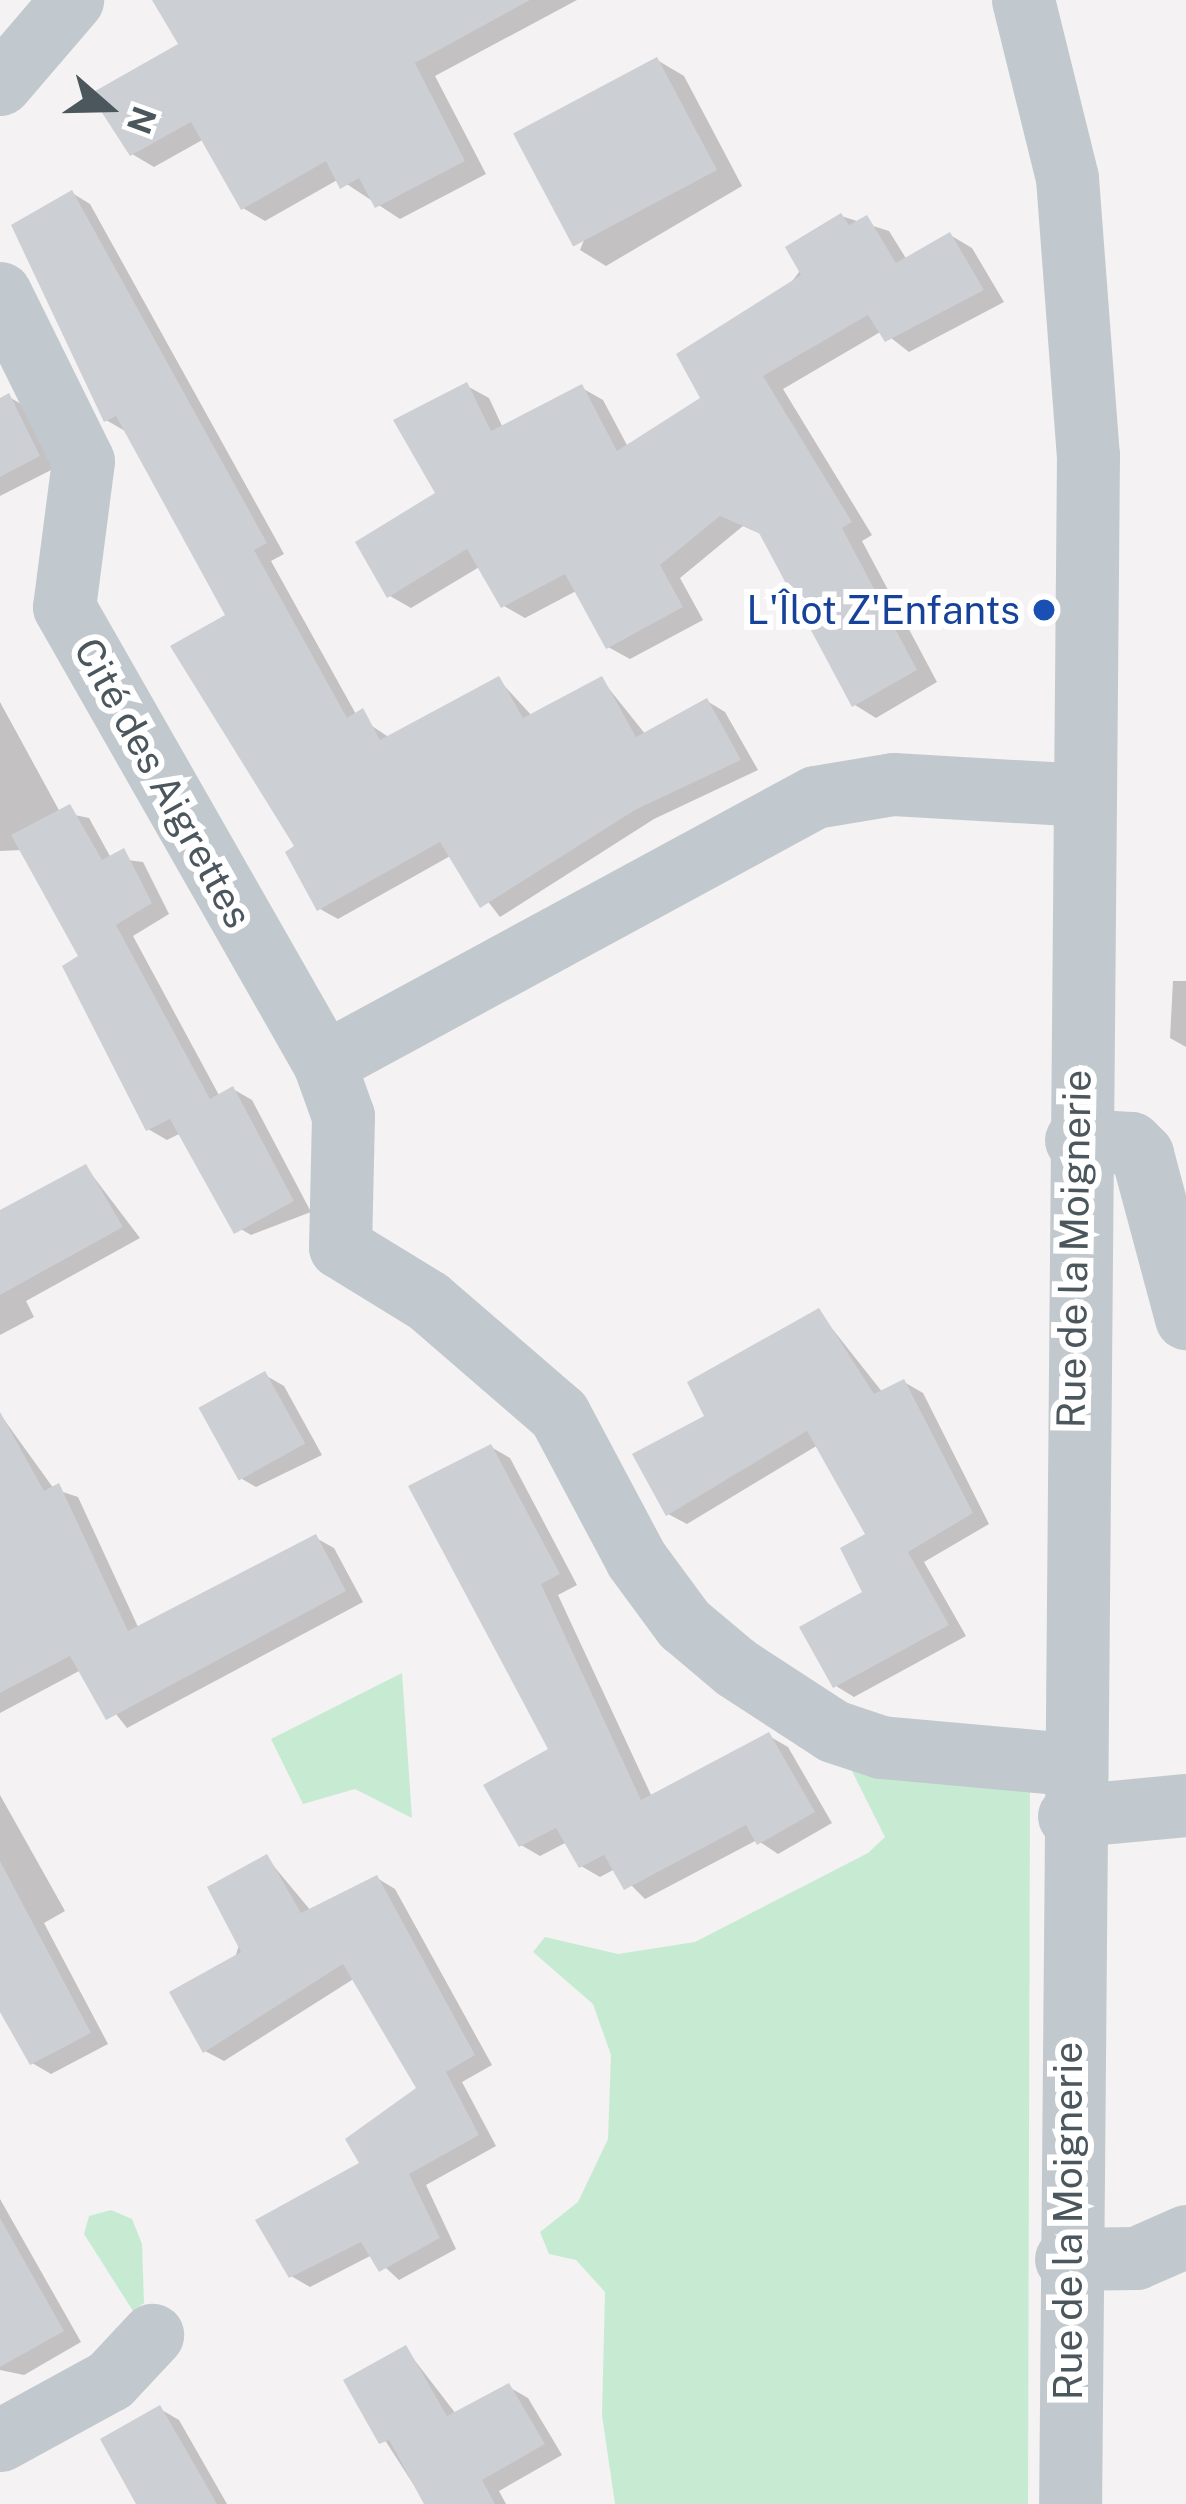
<!DOCTYPE html>
<html>
<head>
<meta charset="utf-8">
<style>
  body { margin:0 }
  #map { position:relative; width:1186px; height:2504px; overflow:hidden; background:#f4f2f2; font-family:"Public Sans",sans-serif }
  div>[style] { position:absolute }
  .green>* { inset:0; background:#c6ebd2 }
  .shadow>* { inset:0; background:#0003 }
  .building>* { inset:0; background:#cccfd3; transform-origin:0 0 }
  .minor>* { height:63px; margin:-31.5px; padding:0 31.5px; transform-origin:31.5px; border-radius:31.5px; background:#c1c9ce }
  .dots>* { width:33px; height:33px; translate:-50% -50%; box-sizing:border-box; border:6px solid #fff; border-radius:50% }
  span { translate:-50% -50%; white-space:nowrap; text-align:center; line-height:1.15; -webkit-text-stroke:12px #fff; paint-order:stroke }
  .transit-label { font-size:39px; color:#164399 }
  .right { translate:-100% -50%; text-align:right }
  .street-label { font-size:39px; color:#4b565d }
  .north { position:absolute; left:48px; top:48px; width:120px; height:120px; -webkit-text-stroke:9px #fff; paint-order:stroke; rotate:110deg; font-size:33px; font-weight:700; line-height:48px; text-align:center; color:#4b565d }
  .north::after { content:''; display:block; margin:auto; width:42px; height:54px; background:#4b565d; clip-path:polygon(50% 0,100% 100%,50% 72%,0 100%) }
</style>
</head>
<body>
<div id="map">
  <div class="green">
    <div style="clip-path:polygon(402px 1673px,412px 1818px,355px 1789px,303px 1804px,271px 1739px)"></div>
    <div style="clip-path:polygon(842px 1751px,1030px 1784px,1028px 2504px,615px 2504px,602px 2415px,605px 2292px,576px 2260px,549px 2254px,540px 2232px,578px 2202px,608px 2139px,611px 2055px,593px 2004px,533px 1952px,545px 1937px,618px 1954px,695px 1942px,868px 1853px,885px 1837px)"></div>
    <div style="clip-path:polygon(111px 2210px,132px 2219px,142px 2244px,144px 2303px,133px 2311px,84px 2234px,89px 2216px)"></div>
  </div>
  <div class="shadow">
    <div style="clip-path:polygon(184px 0,577px 0,435px 76px,486px 174px,400px 219px,339px 179px,265px 221px,243px 208px,204px 139px,154px 167px,132px 154px,182px 46px)"></div>
    <div style="clip-path:polygon(657px 60px,684px 76px,742px 186px,606px 266px,580px 250px)"></div>
    <div style="clip-path:polygon(72px 193px,90px 204px,284px 554px,271px 561px,357px 716px,390px 738px,499px 680px,533px 717px,602px 680px,646px 735px,707px 701px,725px 712px,758px 770px,654px 819px,500px 917px,452px 855px,338px 919px,320px 909px,229px 616px,125px 431px,106px 420px)"></div>
    <div style="clip-path:polygon(841px 216px,889px 231px,907px 260px,950px 235px,972px 248px,1004px 302px,909px 352px,882px 331px,783px 389px,872px 535px,862px 541px,937px 682px,876px 718px,855px 705px,763px 535px,743px 526px,680px 578px,703px 620px,630px 659px,608px 647px,578px 590px,525px 618px,504px 606px,481px 566px,411px 608px,390px 596px,439px 494px,467px 386px,489px 398px,503px 428px,582px 388px,603px 400px,628px 447px,704px 399px)"></div>
    <div style="clip-path:polygon(9px 397px,28px 408px,57px 467px,0 496px,0 402px)"></div>
    <div style="clip-path:polygon(0 702px,60px 812px,89px 818px,111px 858px,143px 862px,169px 914px,133px 936px,220px 1097px,233px 1089px,252px 1100px,311px 1212px,251px 1235px,232px 1224px,181px 1133px,167px 1140px,148px 1129px,82px 957px,22px 850px,0 851px)"></div>
    <div style="clip-path:polygon(1173px 981px,1186px 981px,1186px 1047px,1170px 1038px)"></div>
    <div style="clip-path:polygon(86px 1167px,140px 1238px,26px 1301px,34px 1317px,0 1335px,0 1214px)"></div>
    <div style="clip-path:polygon(819px 1312px,883px 1393px,904px 1382px,923px 1393px,989px 1524px,924px 1562px,966px 1636px,854px 1697px,836px 1686px,866px 1593px,869px 1535px,818px 1445px,687px 1524px,668px 1514px,708px 1417px)"></div>
    <div style="clip-path:polygon(265px 1375px,284px 1386px,322px 1455px,256px 1487px,237px 1476px)"></div>
    <div style="clip-path:polygon(0 1414px,54px 1489px,78px 1497px,139px 1629px,316px 1538px,334px 1548px,363px 1602px,127px 1728px,81px 1670px,0 1713px)"></div>
    <div style="clip-path:polygon(491px 1447px,510px 1458px,577px 1585px,558px 1595px,652px 1797px,769px 1736px,788px 1747px,832px 1823px,778px 1854px,757px 1840px,645px 1899px,615px 1869px,600px 1877px,581px 1866px,567px 1842px,540px 1856px,521px 1845px,552px 1751px)"></div>
    <div style="clip-path:polygon(0 1795px,65px 1911px,44px 1923px,108px 2044px,51px 2074px,32px 2063px,0 2006px)"></div>
    <div style="clip-path:polygon(267px 1858px,311px 1911px,377px 1878px,395px 1889px,492px 2065px,462px 2082px,496px 2146px,426px 2185px,456px 2249px,399px 2280px,372px 2255px,310px 2287px,291px 2276px,420px 2089px,355px 1978px,224px 2061px,205px 2051px)"></div>
    <div style="clip-path:polygon(0 2199px,81px 2342px,24px 2375px,0 2370px)"></div>
    <div style="clip-path:polygon(406px 2349px,456px 2414px,509px 2387px,528px 2398px,562px 2455px,499px 2491px,506px 2504px,426px 2504px,347px 2381px)"></div>
    <div style="clip-path:polygon(160px 2409px,179px 2420px,227px 2504px,139px 2504px)"></div>
  </div>
  <div class="building">
    <div style="clip-path:polygon(152px 0,530px 0,415px 63px,465px 161px,375px 208px,359px 178px,340px 189px,326px 161px,241px 210px,191px 122px,130px 156px,90px 94px,178px 44px)"></div>
    <div style="left:657px;top:57px;width:128px;height:163px;rotate:62deg"></div>
    <div style="clip-path:polygon(72px 190px,267px 543px,254px 550px,347px 718px,363px 708px,380px 740px,499px 676px,523px 718px,602px 676px,636px 737px,707px 698px,741px 760px,635px 810px,480px 908px,440px 842px,317px 911px,285px 852px,294px 846px,170px 646px,225px 615px,116px 416px,104px 422px,11px 225px)"></div>
    <div style="clip-path:polygon(841px 213px,849px 225px,867px 215px,896px 263px,950px 232px,984px 290px,885px 342px,868px 315px,763px 376px,852px 522px,842px 528px,917px 670px,852px 707px,759px 533px,720px 516px,660px 565px,683px 607px,606px 649px,565px 574px,501px 608px,467px 549px,387px 598px,355px 542px,435px 493px,393px 420px,467px 382px,491px 431px,582px 384px,617px 451px,700px 398px,676px 354px,801px 275px,785px 247px)"></div>
    <div style="clip-path:polygon(9px 393px,40px 456px,0 477px,0 398px)"></div>
    <div style="clip-path:polygon(70px 804px,102px 860px,124px 848px,152px 903px,116px 925px,210px 1099px,233px 1086px,294px 1201px,234px 1234px,170px 1119px,146px 1131px,62px 966px,78px 956px,11px 835px)"></div>
    <div style="clip-path:polygon(86px 1164px,123px 1227px,0 1295px,0 1210px)"></div>
    <div style="clip-path:polygon(819px 1308px,874px 1394px,904px 1379px,973px 1513px,908px 1552px,949px 1625px,833px 1688px,799px 1627px,862px 1592px,840px 1548px,865px 1534px,807px 1431px,666px 1516px,632px 1454px,704px 1416px,687px 1382px)"></div>
    <div style="left:265px;top:1371px;width:83px;height:76px;rotate:61deg"></div>
    <div style="clip-path:polygon(0 1412px,44px 1491px,59px 1483px,128px 1631px,316px 1534px,346px 1591px,106px 1720px,70px 1656px,0 1693px)"></div>
    <div style="clip-path:polygon(491px 1444px,560px 1574px,541px 1584px,641px 1800px,769px 1732px,815px 1812px,757px 1845px,746px 1825px,624px 1890px,604px 1855px,579px 1868px,556px 1828px,519px 1847px,483px 1785px,548px 1749px,408px 1486px)"></div>
    <div style="clip-path:polygon(267px 1854px,301px 1913px,377px 1875px,475px 2055px,446px 2072px,479px 2135px,409px 2174px,440px 2238px,379px 2272px,361px 2242px,289px 2278px,255px 2220px,359px 2163px,345px 2139px,416px 2088px,343px 1964px,203px 2053px,169px 1992px,241px 1952px,207px 1887px)"></div>
    <div style="clip-path:polygon(0 1861px,91px 2033px,30px 2065px,0 2012px)"></div>
    <div style="clip-path:polygon(0 2218px,64px 2331px,0 2367px)"></div>
    <div style="clip-path:polygon(406px 2345px,447px 2416px,509px 2383px,545px 2444px,482px 2480px,495px 2504px,424px 2504px,389px 2440px,379px 2444px,343px 2380px)"></div>
    <div style="clip-path:polygon(160px 2405px,193px 2462px,217px 2504px,136px 2504px,100px 2439px)"></div>
  </div>
  <div class="minor">
    <div style="left:1023px;top:0;width:183px;rotate:76.1deg"></div>
    <div style="left:1067px;top:178px;width:278px;rotate:85.7deg"></div>
    <div style="left:1088px;top:455px;width:2049px;rotate:90.5deg"></div>
    <div style="left:0;top:84px;width:111px;rotate:-49.4deg"></div>
    <div style="left:0;top:293px;width:187px;rotate:63.7deg"></div>
    <div style="left:83px;top:461px;width:147px;rotate:97.4deg"></div>
    <div style="left:64px;top:607px;width:525px;rotate:60.31deg"></div>
    <div style="left:324px;top:1063px;width:56px;rotate:70.3deg"></div>
    <div style="left:343px;top:1116px;width:131px;rotate:91.3deg"></div>
    <div style="left:340px;top:1247px;width:103px;rotate:31.5deg"></div>
    <div style="left:428px;top:1301px;width:173px;rotate:40.8deg"></div>
    <div style="left:559px;top:1414px;width:164px;rotate:62deg"></div>
    <div style="left:636px;top:1559px;width:81px;rotate:53.6deg"></div>
    <div style="left:684px;top:1624px;width:67px;rotate:40.1deg"></div>
    <div style="left:735px;top:1667px;width:117px;rotate:33.1deg"></div>
    <div style="left:833px;top:1731px;width:51px;rotate:18.4deg"></div>
    <div style="left:881px;top:1747px;width:189px;rotate:5.2deg"></div>
    <div style="left:324px;top:1063px;width:558px;rotate:-28.45deg"></div>
    <div style="left:815px;top:797px;width:79px;rotate:-9.5deg"></div>
    <div style="left:893px;top:784px;width:188px;rotate:3.3deg"></div>
    <div style="left:1076px;top:1140px;width:55px;rotate:3.1deg"></div>
    <div style="left:1131px;top:1143px;width:16px;rotate:45deg"></div>
    <div style="left:1142px;top:1154px;width:170px;rotate:75deg"></div>
    <div style="left:1069px;top:1816px;width:118px;rotate:-5.4deg"></div>
    <div style="left:1066px;top:2259px;width:70px;rotate:-0.8deg"></div>
    <div style="left:1136px;top:2258px;width:55px;rotate:-23.7deg"></div>
    <div style="left:0;top:2440px;width:125px;rotate:-28.6deg"></div>
    <div style="left:110px;top:2380px;width:62px;rotate:-47deg"></div>
  </div>
  <div class="dots">
    <div style="left:1044px;top:610px;background:#1a4fb4"></div>
  </div>
  <div class="transit-label">
    <span class="right" style="left:1020px;top:610px">L'Îlot Z'Enfants</span>
  </div>
  <div class="street-label">
    <span style="left:163px;top:783px;rotate:61deg">Cité des Aigrettes</span>
    <span style="left:1074px;top:1249px;rotate:-89deg">Rue de la Moignerie</span>
    <span style="left:1068px;top:2221px;rotate:-90deg">Rue de la Moignerie</span>
  </div>
  <div class="north">N</div>
</div>
</body>
</html>
